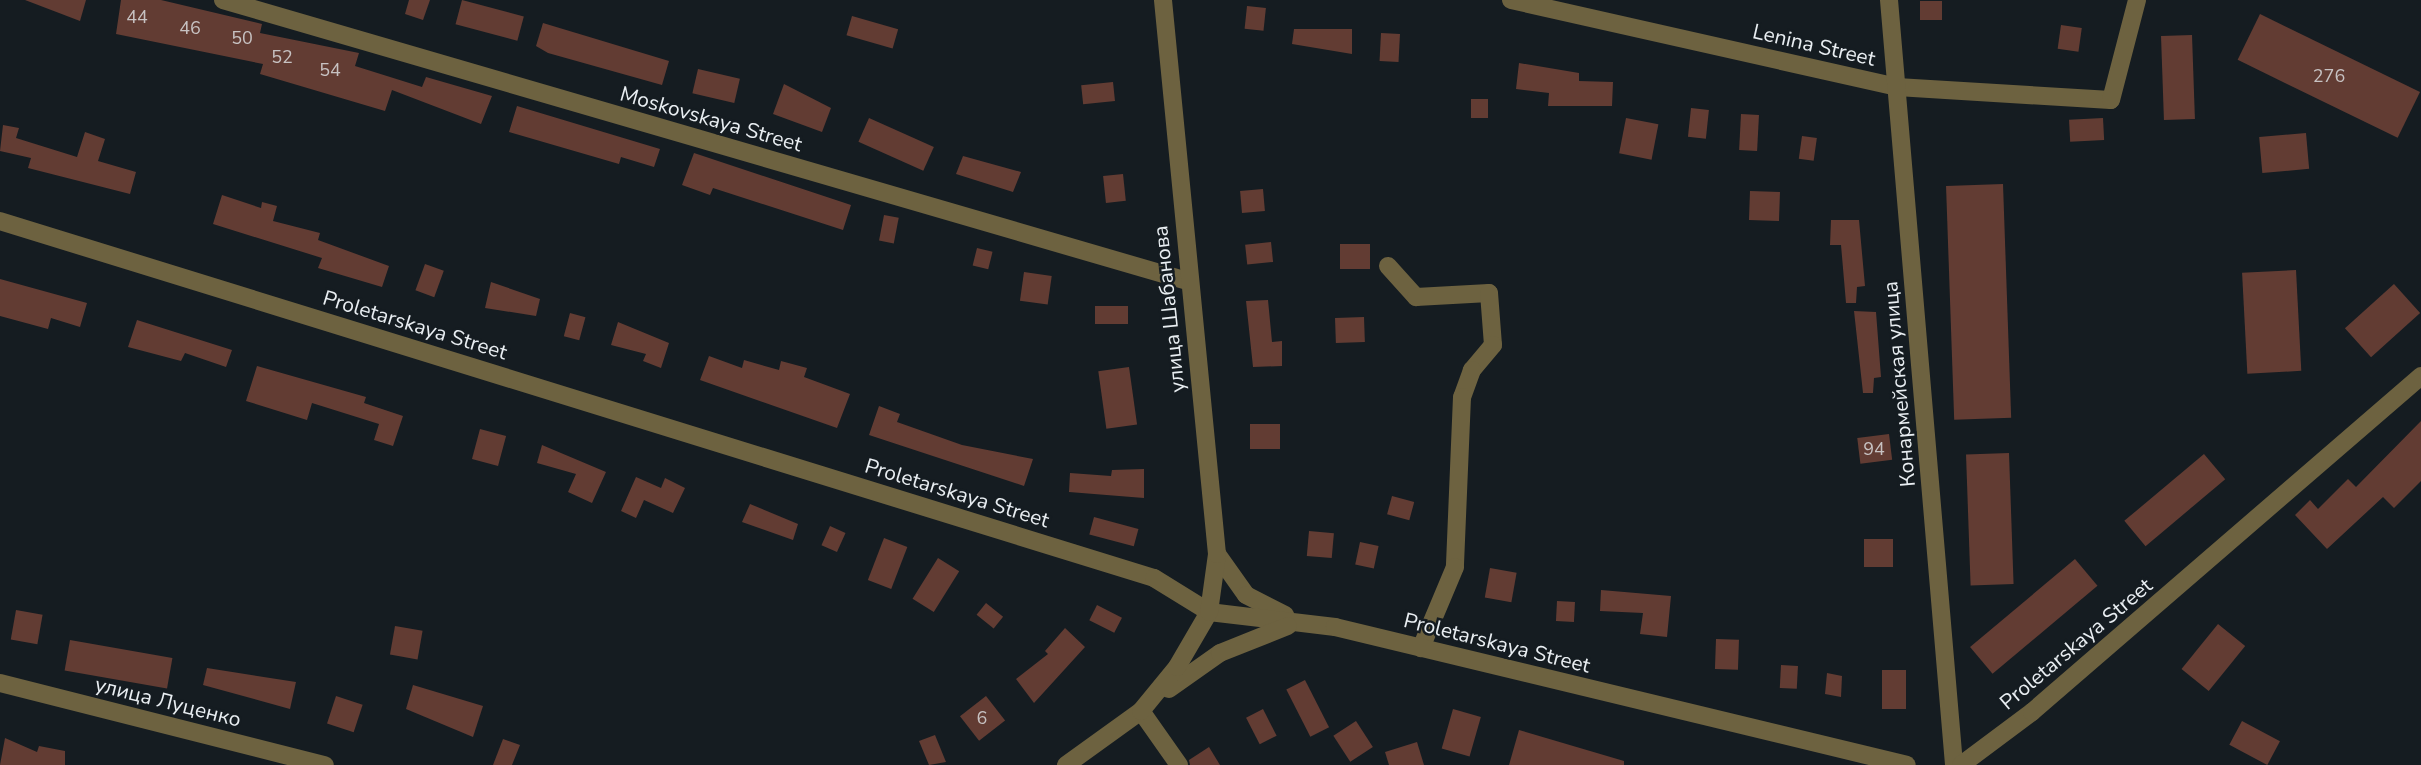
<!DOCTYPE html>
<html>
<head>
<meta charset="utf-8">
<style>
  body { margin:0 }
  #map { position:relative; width:2421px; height:765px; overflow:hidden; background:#151c21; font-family:"Nunito Sans",sans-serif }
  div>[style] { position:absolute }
  .building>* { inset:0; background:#623c33; transform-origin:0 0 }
  .minor>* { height:18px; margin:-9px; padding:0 9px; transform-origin:9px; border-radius:9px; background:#6d6240 }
  .tertiary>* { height:18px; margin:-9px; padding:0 9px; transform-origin:9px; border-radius:9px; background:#6d6240 }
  span { translate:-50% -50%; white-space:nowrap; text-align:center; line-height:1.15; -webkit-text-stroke:5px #151c21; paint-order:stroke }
  .number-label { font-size:18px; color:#c7c2c2 }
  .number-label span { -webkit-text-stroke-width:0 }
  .street-label { font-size:21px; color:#e9eef2 }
</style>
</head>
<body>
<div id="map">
  <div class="building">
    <div style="clip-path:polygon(25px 0,86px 0,80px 21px)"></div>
    <div style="clip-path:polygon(121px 0,161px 0,262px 24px,260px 33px,359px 53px,355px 66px,422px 87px,426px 77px,492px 96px,481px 124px,392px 90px,385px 111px,260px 74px,263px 64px,116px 34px)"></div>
    <div style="clip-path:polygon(409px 0,430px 0,423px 20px,405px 14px)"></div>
    <div style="left:462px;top:0;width:64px;height:25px;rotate:15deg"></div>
    <div style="left:1920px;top:1px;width:22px;height:19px"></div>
    <div style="left:1247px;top:6px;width:19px;height:23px;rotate:6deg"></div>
    <div style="left:2260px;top:14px;width:178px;height:51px;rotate:26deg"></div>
    <div style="left:852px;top:16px;width:48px;height:20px;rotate:16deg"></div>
    <div style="clip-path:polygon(543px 23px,669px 61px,662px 85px,548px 53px,536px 46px)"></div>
    <div style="left:2061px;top:25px;width:21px;height:24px;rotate:8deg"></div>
    <div style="clip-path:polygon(1294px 29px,1352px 29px,1352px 54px,1292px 44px)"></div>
    <div style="left:1381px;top:33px;width:19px;height:28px;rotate:3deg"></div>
    <div style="left:2192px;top:35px;width:84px;height:31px;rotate:88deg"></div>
    <div style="clip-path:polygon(1519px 63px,1579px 73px,1579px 81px,1613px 82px,1612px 106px,1548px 106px,1549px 93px,1516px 89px)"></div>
    <div style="left:698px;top:69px;width:43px;height:25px;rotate:13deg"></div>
    <div style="left:1113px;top:82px;width:19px;height:32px;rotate:84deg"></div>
    <div style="clip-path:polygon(784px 84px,831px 108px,822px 132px,773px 114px)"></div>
    <div style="left:1471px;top:99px;width:17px;height:19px"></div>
    <div style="clip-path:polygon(517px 106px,660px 149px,654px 167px,621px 157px,619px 164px,509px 132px)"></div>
    <div style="left:1691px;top:108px;width:18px;height:29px;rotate:6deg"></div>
    <div style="left:1741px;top:114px;width:18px;height:36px;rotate:3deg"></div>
    <div style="left:869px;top:118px;width:71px;height:26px;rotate:24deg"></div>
    <div style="left:1626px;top:118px;width:33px;height:36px;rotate:11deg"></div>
    <div style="left:2103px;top:118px;width:22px;height:34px;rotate:87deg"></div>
    <div style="clip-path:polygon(3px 125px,19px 128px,16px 138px,77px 157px,85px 132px,105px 139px,98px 161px,136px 172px,130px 194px,28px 168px,31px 158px,0 151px)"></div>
    <div style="left:2306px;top:133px;width:36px;height:47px;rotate:85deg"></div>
    <div style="left:1802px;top:136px;width:15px;height:23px;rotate:8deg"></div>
    <div style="clip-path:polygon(694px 153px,851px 205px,843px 230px,713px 188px,710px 195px,682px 185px)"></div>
    <div style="clip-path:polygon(963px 156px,1021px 172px,1013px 192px,956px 174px)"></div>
    <div style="left:1123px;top:174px;width:27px;height:20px;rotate:84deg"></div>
    <div style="left:2003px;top:184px;width:234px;height:57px;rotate:88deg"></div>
    <div style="left:1263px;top:189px;width:22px;height:23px;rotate:85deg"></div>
    <div style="left:1750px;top:191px;width:30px;height:29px;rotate:2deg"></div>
    <div style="clip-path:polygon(222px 195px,261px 208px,262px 202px,277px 206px,273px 221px,320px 233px,318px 240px,389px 266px,382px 287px,318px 268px,322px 258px,213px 224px)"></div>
    <div style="left:884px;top:215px;width:15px;height:26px;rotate:11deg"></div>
    <div style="clip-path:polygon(1831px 220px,1859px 220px,1865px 286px,1857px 287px,1856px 303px,1846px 303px,1841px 245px,1830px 245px)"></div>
    <div style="left:1271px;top:242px;width:20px;height:26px;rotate:84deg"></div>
    <div style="left:1370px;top:244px;width:25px;height:30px;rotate:90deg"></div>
    <div style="left:977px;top:248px;width:16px;height:18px;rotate:14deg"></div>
    <div style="left:425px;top:264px;width:20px;height:28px;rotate:20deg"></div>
    <div style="left:2296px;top:270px;width:101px;height:54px;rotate:87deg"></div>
    <div style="left:1024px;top:272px;width:28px;height:29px;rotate:8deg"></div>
    <div style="clip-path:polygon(0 279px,87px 303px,80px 327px,51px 318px,48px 329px,0 316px)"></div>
    <div style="clip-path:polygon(491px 282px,540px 299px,536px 316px,485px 308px)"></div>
    <div style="left:2394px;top:284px;width:39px;height:66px;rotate:48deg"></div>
    <div style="clip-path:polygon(1268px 300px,1272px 342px,1282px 341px,1282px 366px,1253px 367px,1246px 301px)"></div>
    <div style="left:1095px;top:306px;width:33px;height:18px"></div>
    <div style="clip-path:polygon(1854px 311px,1876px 312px,1881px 377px,1874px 378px,1873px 393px,1863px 393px)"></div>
    <div style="left:570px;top:313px;width:16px;height:24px;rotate:15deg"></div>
    <div style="left:1364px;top:317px;width:25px;height:29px;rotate:88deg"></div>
    <div style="clip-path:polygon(137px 320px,232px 350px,226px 367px,185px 353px,181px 361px,128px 347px)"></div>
    <div style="clip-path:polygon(618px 322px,669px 343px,661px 368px,643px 361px,646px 354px,611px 345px)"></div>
    <div style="clip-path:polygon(709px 356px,742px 368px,744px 360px,779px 370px,781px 361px,807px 368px,804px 377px,850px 394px,837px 428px,700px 380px)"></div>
    <div style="clip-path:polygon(257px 366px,366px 397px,364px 403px,403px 416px,393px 446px,374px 440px,379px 424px,312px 403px,307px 420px,246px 401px)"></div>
    <div style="left:1129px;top:367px;width:58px;height:31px;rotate:82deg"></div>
    <div style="clip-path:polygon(879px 406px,900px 414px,897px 422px,962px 445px,1033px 459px,1024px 486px,869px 435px)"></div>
    <div style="clip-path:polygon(2421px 421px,2421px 481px,2394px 508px,2383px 497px,2327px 549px,2295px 515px,2310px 500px,2318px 509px,2348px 479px,2356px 487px)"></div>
    <div style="left:1280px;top:424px;width:25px;height:30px;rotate:90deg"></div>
    <div style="left:480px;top:429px;width:27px;height:31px;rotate:15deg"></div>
    <div style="left:1889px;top:434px;width:26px;height:32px;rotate:83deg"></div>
    <div style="clip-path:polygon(542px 445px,606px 472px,592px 503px,568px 492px,576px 474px,537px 463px)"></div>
    <div style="left:2009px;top:453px;width:131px;height:43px;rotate:88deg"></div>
    <div style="left:2204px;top:454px;width:33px;height:104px;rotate:50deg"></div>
    <div style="clip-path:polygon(1144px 469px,1144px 498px,1069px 492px,1070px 473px,1111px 476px,1112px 470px)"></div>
    <div style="clip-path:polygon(636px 477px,661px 488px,665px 478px,685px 488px,673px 513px,644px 500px,636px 518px,621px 511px)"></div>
    <div style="left:1392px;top:496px;width:23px;height:19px;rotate:15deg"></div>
    <div style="clip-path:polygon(750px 504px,798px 524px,793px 540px,742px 522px)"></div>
    <div style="left:1094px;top:517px;width:46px;height:18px;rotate:15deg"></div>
    <div style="left:830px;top:526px;width:17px;height:21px;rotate:24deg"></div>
    <div style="left:1309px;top:531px;width:25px;height:25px;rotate:5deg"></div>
    <div style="left:884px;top:538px;width:25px;height:45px;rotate:21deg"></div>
    <div style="left:1864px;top:539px;width:29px;height:28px"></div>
    <div style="left:1360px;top:542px;width:19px;height:23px;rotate:12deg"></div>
    <div style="left:938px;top:558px;width:25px;height:48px;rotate:32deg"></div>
    <div style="left:2075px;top:559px;width:35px;height:137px;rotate:50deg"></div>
    <div style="left:1490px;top:568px;width:27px;height:30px;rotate:10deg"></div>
    <div style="clip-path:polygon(1601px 590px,1671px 596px,1667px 637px,1640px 634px,1643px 613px,1600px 611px)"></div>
    <div style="left:1557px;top:601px;width:18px;height:20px;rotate:3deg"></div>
    <div style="left:986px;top:603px;width:22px;height:15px;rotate:39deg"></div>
    <div style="left:1097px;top:605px;width:28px;height:17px;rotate:27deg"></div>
    <div style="left:16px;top:610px;width:27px;height:30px;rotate:10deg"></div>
    <div style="left:2218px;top:624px;width:35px;height:58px;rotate:39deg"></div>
    <div style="left:395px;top:626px;width:28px;height:29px;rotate:10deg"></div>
    <div style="clip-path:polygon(1065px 628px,1085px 647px,1034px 703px,1016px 679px,1048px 654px,1045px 651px)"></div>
    <div style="left:1716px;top:639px;width:23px;height:30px;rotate:2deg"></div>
    <div style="left:70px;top:640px;width:104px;height:31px;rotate:10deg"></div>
    <div style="left:1781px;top:665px;width:17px;height:23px;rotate:3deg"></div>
    <div style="clip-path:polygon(207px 668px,296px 682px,290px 709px,203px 685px)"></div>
    <div style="left:1882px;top:670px;width:24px;height:39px"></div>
    <div style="clip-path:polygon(1827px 673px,1842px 676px,1841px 697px,1825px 694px)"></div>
    <div style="left:1305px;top:680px;width:53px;height:21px;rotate:63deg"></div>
    <div style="clip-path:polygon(413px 685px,483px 706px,473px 737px,406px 709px)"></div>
    <div style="left:336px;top:696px;width:28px;height:29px;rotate:18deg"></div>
    <div style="left:986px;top:696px;width:31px;height:33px;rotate:52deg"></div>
    <div style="left:1263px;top:709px;width:30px;height:19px;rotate:63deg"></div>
    <div style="left:1453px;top:709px;width:29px;height:41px;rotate:16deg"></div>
    <div style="left:1356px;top:721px;width:31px;height:27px;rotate:57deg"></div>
    <div style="left:2242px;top:721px;width:43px;height:27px;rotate:28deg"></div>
    <div style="clip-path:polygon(1519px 730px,1624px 761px,1624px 765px,1509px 765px)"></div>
    <div style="clip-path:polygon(935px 735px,946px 762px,929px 765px,919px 741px)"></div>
    <div style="clip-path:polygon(5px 738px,37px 752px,39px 746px,65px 751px,65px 765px,0 765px)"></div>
    <div style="clip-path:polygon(503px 739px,520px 745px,512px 765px,493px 765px)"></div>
    <div style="clip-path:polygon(1417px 742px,1424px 765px,1389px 765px,1385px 752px)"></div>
    <div style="clip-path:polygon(1209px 747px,1220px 765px,1190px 765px,1189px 760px)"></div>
  </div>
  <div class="minor">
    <div style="left:223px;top:0;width:1004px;rotate:16.25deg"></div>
    <div style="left:1511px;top:0;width:396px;rotate:12.7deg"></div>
    <div style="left:1897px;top:87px;width:214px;rotate:3.5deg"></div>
    <div style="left:2111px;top:100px;width:103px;rotate:-75.4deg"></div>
    <div style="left:1889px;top:0;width:768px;rotate:85.14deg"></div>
    <div style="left:0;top:221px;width:1208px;rotate:17.19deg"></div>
    <div style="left:1154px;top:578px;width:65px;rotate:31.7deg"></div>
    <div style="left:1388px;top:266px;width:42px;rotate:47.9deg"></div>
    <div style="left:1416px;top:297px;width:73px;rotate:-3.1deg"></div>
    <div style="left:1489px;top:293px;width:52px;rotate:85.6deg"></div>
    <div style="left:1493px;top:345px;width:33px;rotate:130deg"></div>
    <div style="left:1472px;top:370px;width:29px;rotate:110deg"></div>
    <div style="left:1462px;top:397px;width:170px;rotate:92.4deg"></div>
    <div style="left:1455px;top:567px;width:88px;rotate:112.8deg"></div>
    <div style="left:0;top:683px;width:335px;rotate:14.2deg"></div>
    <div style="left:1141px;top:711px;width:66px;rotate:54.9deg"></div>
  </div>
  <div class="tertiary">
    <div style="left:1217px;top:554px;width:50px;rotate:54.7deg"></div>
    <div style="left:1246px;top:595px;width:44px;rotate:27.1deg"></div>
    <div style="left:1209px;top:612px;width:127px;rotate:6.8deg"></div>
    <div style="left:1335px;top:627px;width:588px;rotate:13.56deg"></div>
    <div style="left:1169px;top:689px;width:62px;rotate:-35.2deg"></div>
    <div style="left:1220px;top:653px;width:73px;rotate:-21.7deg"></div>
    <div style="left:1066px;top:765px;width:92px;rotate:-35.8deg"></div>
    <div style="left:1141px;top:711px;width:57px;rotate:-50.7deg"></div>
    <div style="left:1177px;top:667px;width:64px;rotate:-59.8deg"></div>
    <div style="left:1209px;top:612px;width:59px;rotate:-82.1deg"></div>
    <div style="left:1217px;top:554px;width:557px;rotate:-95.57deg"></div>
    <div style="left:1961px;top:765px;width:89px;rotate:-36.7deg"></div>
    <div style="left:2032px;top:712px;width:514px;rotate:-40.82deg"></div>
  </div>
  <div class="number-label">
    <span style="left:137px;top:17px">44</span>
    <span style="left:190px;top:28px">46</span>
    <span style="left:242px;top:38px">50</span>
    <span style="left:282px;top:57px">52</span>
    <span style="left:330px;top:70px">54</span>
    <span style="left:2329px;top:76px">276</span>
    <span style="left:1874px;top:449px">94</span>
    <span style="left:982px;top:718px">6</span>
  </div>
  <div class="street-label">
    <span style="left:1814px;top:45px;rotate:13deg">Lenina Street</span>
    <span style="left:711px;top:119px;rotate:16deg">Moskovskaya Street</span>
    <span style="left:1169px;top:309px;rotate:-96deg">улица Шабанова</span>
    <span style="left:415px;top:325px;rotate:17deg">Proletarskaya Street</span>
    <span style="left:1899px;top:384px;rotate:-95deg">Конармейская улица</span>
    <span style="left:957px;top:493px;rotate:17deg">Proletarskaya Street</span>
    <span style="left:1497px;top:643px;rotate:14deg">Proletarskaya Street</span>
    <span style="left:2076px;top:644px;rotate:-40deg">Proletarskaya Street</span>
    <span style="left:168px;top:702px;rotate:14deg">улица Луценко</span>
  </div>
</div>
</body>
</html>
